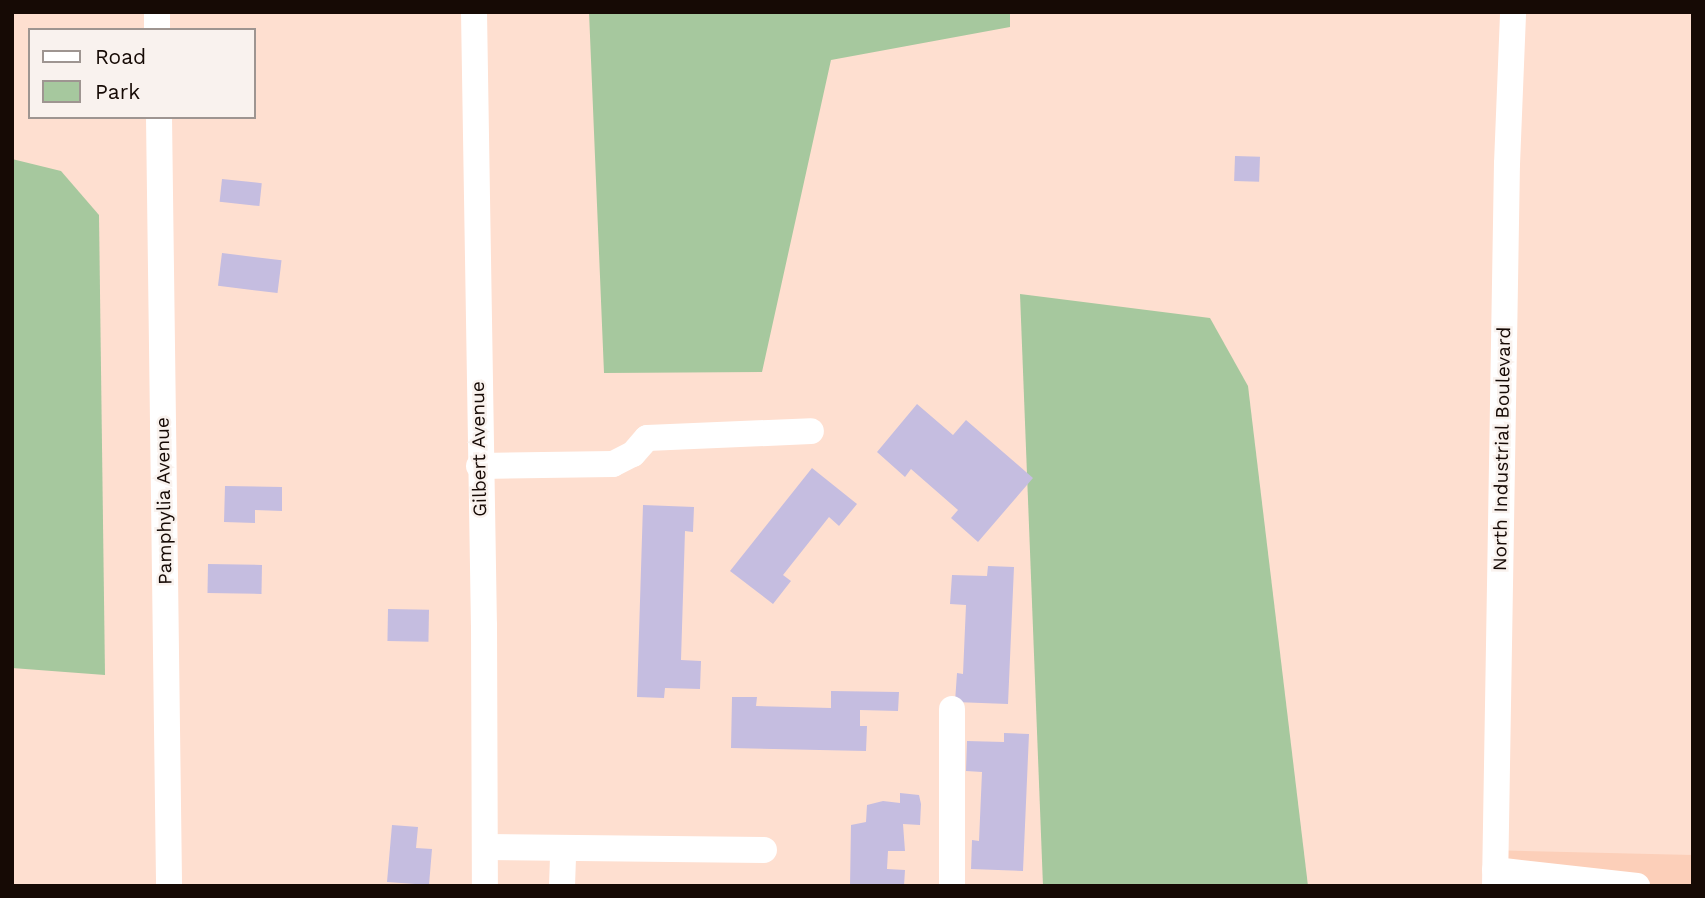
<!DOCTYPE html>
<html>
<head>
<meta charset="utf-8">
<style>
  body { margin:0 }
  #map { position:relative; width:1705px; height:898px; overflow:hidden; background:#fedfd0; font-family:"Work Sans",sans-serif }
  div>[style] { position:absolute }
  .built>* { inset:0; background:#fccfb9 }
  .green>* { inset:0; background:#a6c89e }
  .building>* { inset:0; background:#c5bde0; transform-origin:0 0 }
  .minor>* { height:26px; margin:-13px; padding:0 13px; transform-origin:13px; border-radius:13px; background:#fff }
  span { translate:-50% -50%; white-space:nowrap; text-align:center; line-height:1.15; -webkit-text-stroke:5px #f9f2ee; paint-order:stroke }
  .street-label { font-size:19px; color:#160a05 }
  .frame { position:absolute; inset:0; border:14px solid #160a05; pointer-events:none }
  .legend { position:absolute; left:28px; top:28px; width:228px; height:91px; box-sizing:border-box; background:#f9f2ee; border:2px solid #9e9591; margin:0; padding:9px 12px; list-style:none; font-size:21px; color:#160a05 }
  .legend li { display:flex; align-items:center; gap:14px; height:35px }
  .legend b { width:35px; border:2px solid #9e9591 }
</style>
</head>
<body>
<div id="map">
  <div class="built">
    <div style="clip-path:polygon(1487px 850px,1693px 855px,1693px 886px,1485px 886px)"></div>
  </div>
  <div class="green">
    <div style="clip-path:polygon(589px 12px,1010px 12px,1010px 27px,831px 60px,762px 372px,604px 373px)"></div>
    <div style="clip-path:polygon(12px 159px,61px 171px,99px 215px,105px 675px,12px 668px)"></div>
    <div style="clip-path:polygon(1020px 294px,1210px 318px,1248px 386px,1308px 886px,1043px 886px)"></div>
  </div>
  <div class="building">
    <div style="left:1235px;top:156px;width:25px;height:25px;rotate:2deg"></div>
    <div style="left:222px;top:179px;width:40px;height:23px;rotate:6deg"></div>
    <div style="left:222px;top:253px;width:60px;height:33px;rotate:7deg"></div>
    <div style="clip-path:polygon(917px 404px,953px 435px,966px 420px,1033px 478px,978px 542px,951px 518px,958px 510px,911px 469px,905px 477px,877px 452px)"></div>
    <div style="clip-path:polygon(812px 468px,857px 504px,839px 526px,829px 517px,783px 575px,791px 581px,773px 604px,730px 571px)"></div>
    <div style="clip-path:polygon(225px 486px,282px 487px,282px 511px,255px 510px,255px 523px,224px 522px)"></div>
    <div style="clip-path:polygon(643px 505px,694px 507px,693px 532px,685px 531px,681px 660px,701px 661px,700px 689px,665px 688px,664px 698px,637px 697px)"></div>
    <div style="left:208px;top:564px;width:54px;height:29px;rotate:1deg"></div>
    <div style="clip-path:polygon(988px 566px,1014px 567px,1008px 704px,955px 702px,957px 673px,963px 674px,966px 605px,950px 604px,952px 575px,987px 576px)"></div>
    <div style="left:388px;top:609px;width:41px;height:32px;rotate:1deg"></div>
    <div style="clip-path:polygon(831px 691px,899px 692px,898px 711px,860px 710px,860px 726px,867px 726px,866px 751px,731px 748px,732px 697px,757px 697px,756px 706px,831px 708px)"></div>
    <div style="clip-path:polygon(1004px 733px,1029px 734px,1023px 871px,971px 869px,972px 840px,979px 841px,982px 772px,966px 771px,967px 741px,1004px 742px)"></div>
    <div style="clip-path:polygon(900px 793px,919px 795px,921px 804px,920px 825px,903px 824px,905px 851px,888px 851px,887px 869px,905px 870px,904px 886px,850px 886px,851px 825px,866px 822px,867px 805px,883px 801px,900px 803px)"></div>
    <div style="clip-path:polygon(392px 825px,418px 827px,416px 848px,432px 849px,429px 885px,387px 882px)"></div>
  </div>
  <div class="minor">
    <div style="left:157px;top:12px;width:18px;rotate:90deg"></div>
    <div style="left:474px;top:12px;width:613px;rotate:89.07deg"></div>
    <div style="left:484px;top:625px;width:261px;rotate:89.8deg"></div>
    <div style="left:159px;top:117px;width:769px;rotate:89.25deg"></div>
    <div style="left:479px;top:466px;width:134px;rotate:-0.9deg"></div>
    <div style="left:613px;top:464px;width:22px;rotate:-27deg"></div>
    <div style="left:633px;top:454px;width:21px;rotate:-49deg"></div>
    <div style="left:647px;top:438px;width:164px;rotate:-2.4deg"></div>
    <div style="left:486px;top:847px;width:278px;rotate:0.6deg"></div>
    <div style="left:1495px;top:870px;width:143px;rotate:6.4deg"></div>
    <div style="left:562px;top:886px;width:38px;rotate:-88deg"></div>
    <div style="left:952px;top:886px;width:177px;rotate:-90deg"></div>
    <div style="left:1495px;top:886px;width:722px;rotate:-89.05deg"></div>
    <div style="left:1507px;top:164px;width:152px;rotate:-87.7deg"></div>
  </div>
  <div class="street-label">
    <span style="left:479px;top:449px;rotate:-91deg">Gilbert Avenue</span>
    <span style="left:1502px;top:449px;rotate:-89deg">North Industrial Boulevard</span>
    <span style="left:164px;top:501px;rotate:-91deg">Pamphylia Avenue</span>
  </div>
  <div class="frame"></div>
  <ul class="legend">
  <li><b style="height:9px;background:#fff"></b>Road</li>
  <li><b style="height:19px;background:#a6c89e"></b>Park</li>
  </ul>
</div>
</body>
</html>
